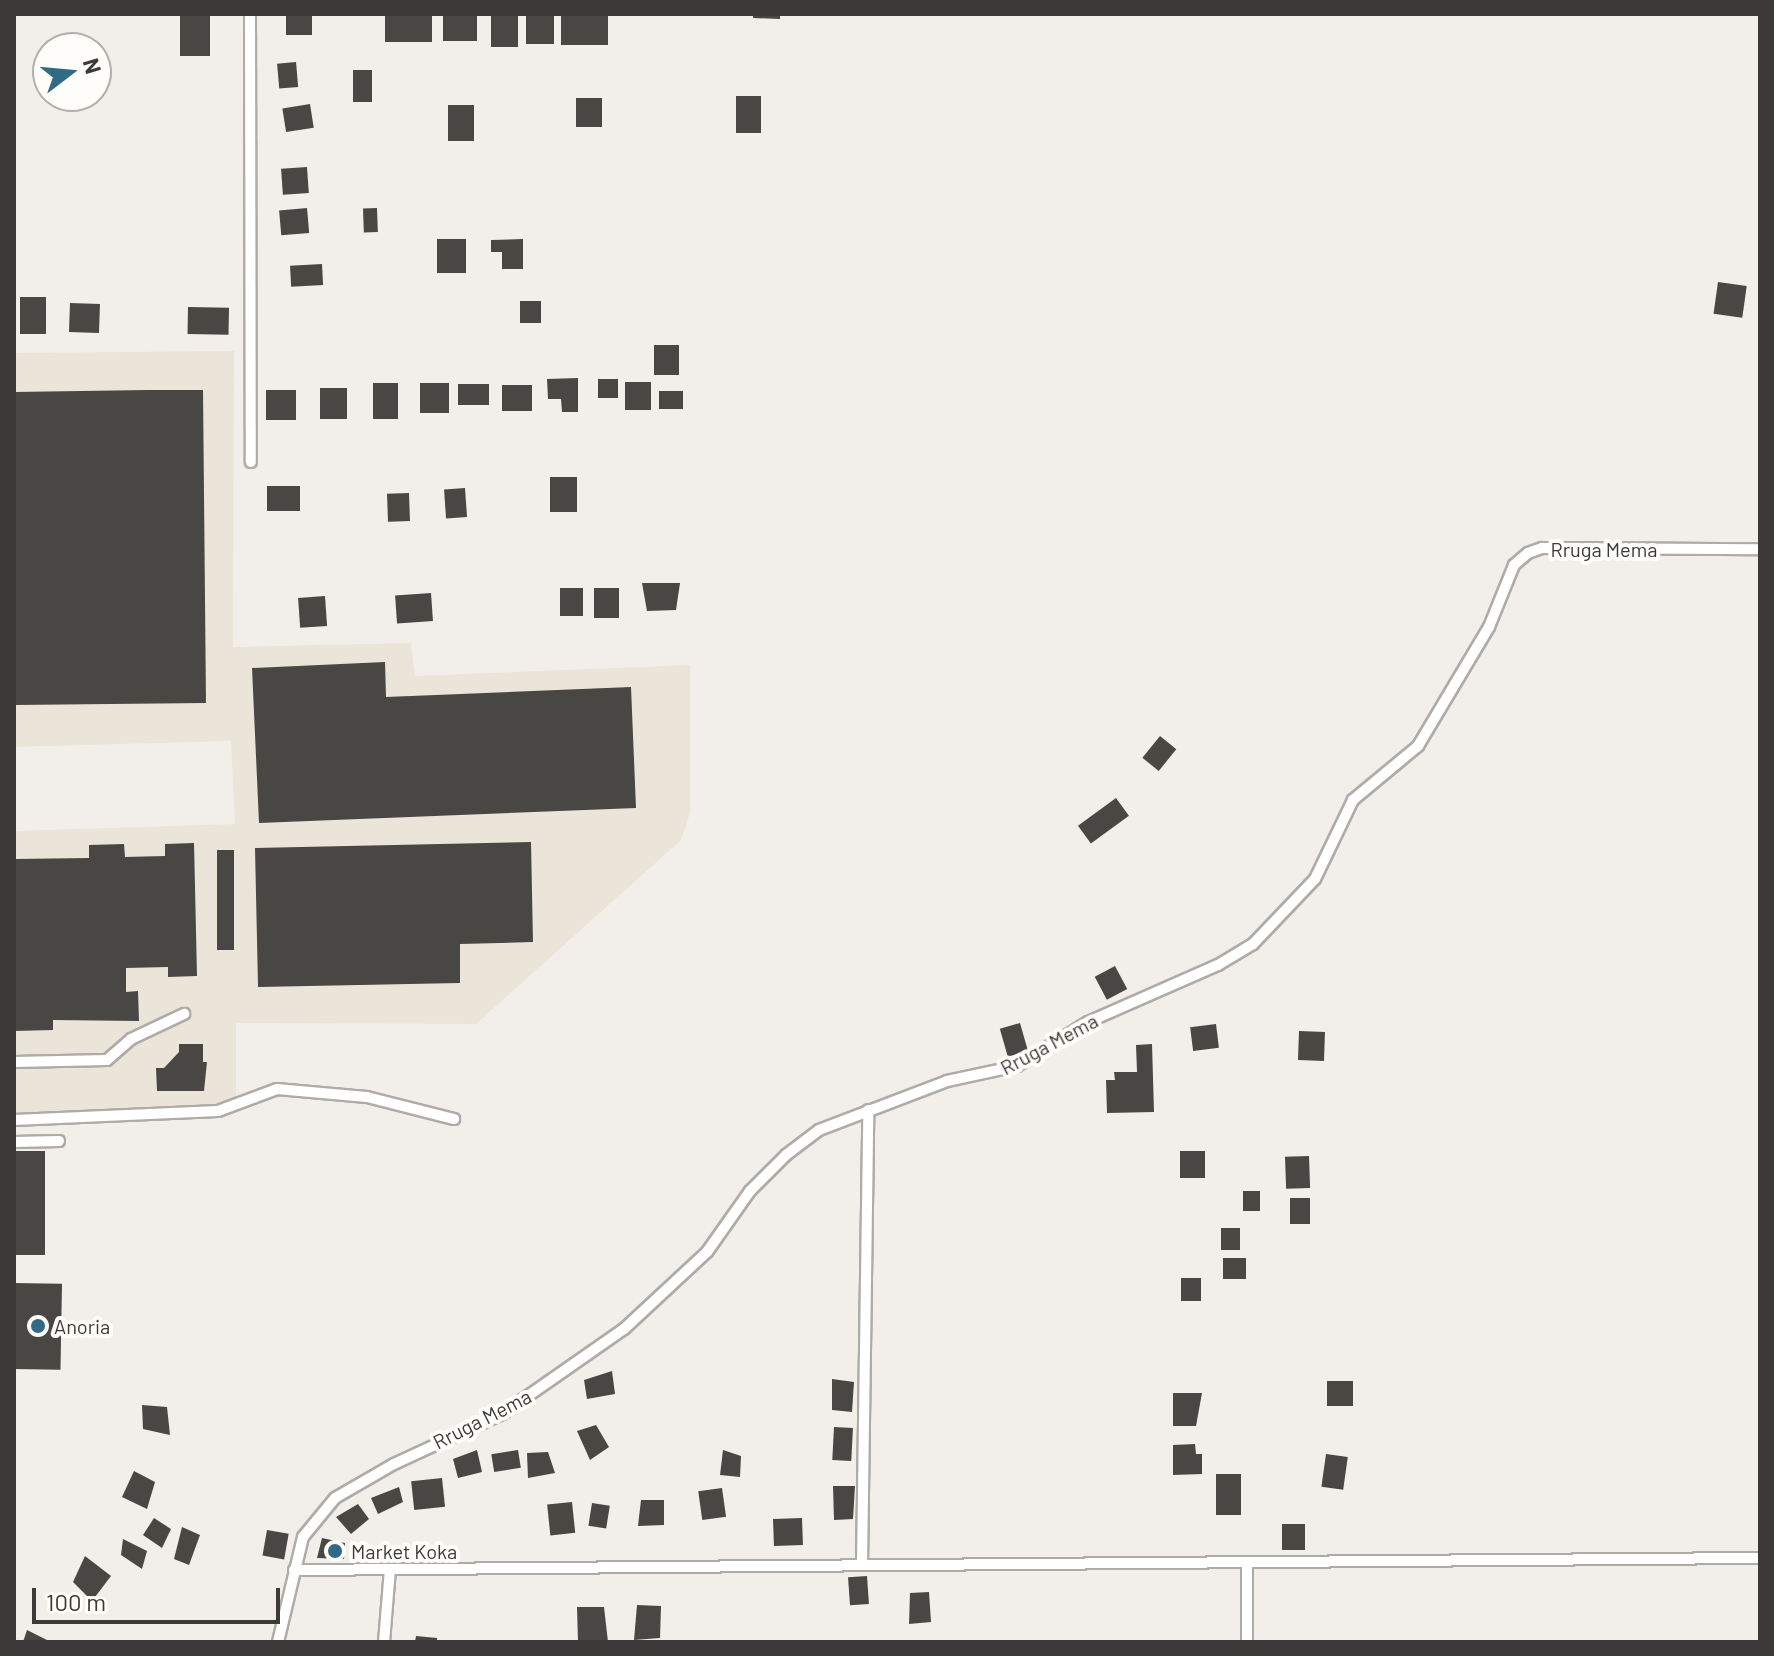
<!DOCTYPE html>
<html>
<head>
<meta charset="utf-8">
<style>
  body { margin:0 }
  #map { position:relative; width:1774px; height:1656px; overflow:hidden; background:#f2efeb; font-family:Barlow,sans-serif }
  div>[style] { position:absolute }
  .built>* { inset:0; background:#ebe4d9 }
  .building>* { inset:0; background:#494743; transform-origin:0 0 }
  .roads { filter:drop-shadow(2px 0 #afaca8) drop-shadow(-2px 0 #afaca8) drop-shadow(0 2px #afaca8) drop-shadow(0 -2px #afaca8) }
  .service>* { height:10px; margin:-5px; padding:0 5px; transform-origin:5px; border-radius:5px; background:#fff }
  .dots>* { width:22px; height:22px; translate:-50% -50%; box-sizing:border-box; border:4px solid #fffdf9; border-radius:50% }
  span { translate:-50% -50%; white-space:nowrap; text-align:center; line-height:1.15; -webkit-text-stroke:8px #fffdf9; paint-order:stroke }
  .street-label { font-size:20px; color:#3b3a38 }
  .poi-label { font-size:20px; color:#3b3a38 }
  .left { translate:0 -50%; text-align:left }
  .frame { position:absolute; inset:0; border:16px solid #3b3a38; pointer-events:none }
  .north { position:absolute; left:32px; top:32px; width:80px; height:80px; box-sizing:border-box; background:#fffdf9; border:2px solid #b1afac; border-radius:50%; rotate:74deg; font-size:22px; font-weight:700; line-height:32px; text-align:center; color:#3b3a38 }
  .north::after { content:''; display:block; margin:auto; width:28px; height:36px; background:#316a84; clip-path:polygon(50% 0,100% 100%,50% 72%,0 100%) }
  .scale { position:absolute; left:32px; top:1588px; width:248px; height:36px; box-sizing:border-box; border:4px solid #3b3a38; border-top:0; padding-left:10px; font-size:24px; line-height:28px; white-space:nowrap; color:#3b3a38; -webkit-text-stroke:6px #fffdf9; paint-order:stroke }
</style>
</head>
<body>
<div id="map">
  <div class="built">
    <div style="clip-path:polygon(234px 351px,233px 647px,411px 643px,415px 676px,690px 665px,690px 813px,681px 840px,476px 1024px,236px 1023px,236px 1099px,203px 1106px,14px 1115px,14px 831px,235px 824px,231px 741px,14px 747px,14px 353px)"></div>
  </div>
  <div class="building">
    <div style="left:180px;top:14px;width:30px;height:42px"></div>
    <div style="left:286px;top:14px;width:26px;height:21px"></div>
    <div style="left:385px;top:14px;width:47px;height:28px"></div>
    <div style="left:443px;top:14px;width:34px;height:27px"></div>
    <div style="left:526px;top:14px;width:28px;height:30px"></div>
    <div style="left:561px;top:14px;width:47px;height:31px"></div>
    <div style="clip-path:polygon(753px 14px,780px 14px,780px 19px,753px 18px)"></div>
    <div style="left:491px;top:15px;width:27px;height:32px"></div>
    <div style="left:296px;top:62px;width:25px;height:19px;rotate:85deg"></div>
    <div style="left:353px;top:70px;width:19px;height:32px"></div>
    <div style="left:736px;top:96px;width:25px;height:37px"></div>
    <div style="left:576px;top:98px;width:26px;height:29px"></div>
    <div style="left:310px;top:104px;width:24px;height:28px;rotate:81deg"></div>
    <div style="left:448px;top:105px;width:26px;height:36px"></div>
    <div style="left:307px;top:167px;width:26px;height:26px;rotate:86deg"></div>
    <div style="left:307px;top:208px;width:25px;height:28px;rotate:85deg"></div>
    <div style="left:377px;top:208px;width:24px;height:14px;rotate:88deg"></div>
    <div style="left:437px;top:239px;width:29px;height:34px"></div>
    <div style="clip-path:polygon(523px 239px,523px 269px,502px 269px,502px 252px,491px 252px,491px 240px)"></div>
    <div style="left:322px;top:264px;width:21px;height:32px;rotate:87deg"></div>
    <div style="left:1718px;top:282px;width:29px;height:32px;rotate:8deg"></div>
    <div style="left:20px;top:297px;width:26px;height:37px"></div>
    <div style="left:541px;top:301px;width:22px;height:21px;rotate:90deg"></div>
    <div style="left:70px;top:303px;width:30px;height:29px;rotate:2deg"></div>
    <div style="left:188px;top:307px;width:41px;height:27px;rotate:1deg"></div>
    <div style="left:654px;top:345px;width:25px;height:30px"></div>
    <div style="clip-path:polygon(578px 378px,578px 412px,562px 412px,561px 399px,548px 399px,547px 379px)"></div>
    <div style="left:598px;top:379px;width:20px;height:19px"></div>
    <div style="left:625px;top:382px;width:26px;height:28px"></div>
    <div style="left:373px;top:383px;width:25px;height:36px"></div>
    <div style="left:420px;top:383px;width:29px;height:30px"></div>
    <div style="left:489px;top:384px;width:21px;height:31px;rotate:90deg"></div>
    <div style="left:502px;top:385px;width:30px;height:26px"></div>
    <div style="left:347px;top:388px;width:31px;height:27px;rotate:90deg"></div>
    <div style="clip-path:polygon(148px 390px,203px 390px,206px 703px,14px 705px,14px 392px)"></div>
    <div style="left:296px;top:390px;width:30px;height:30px;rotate:90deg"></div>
    <div style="left:659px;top:391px;width:24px;height:18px"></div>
    <div style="left:550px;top:477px;width:27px;height:35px"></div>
    <div style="left:267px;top:486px;width:33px;height:25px"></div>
    <div style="left:465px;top:488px;width:29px;height:21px;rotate:86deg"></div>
    <div style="left:409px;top:493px;width:28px;height:22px;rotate:88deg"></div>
    <div style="clip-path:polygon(642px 583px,680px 583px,676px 610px,647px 611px)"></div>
    <div style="left:560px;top:588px;width:23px;height:28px"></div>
    <div style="left:594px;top:588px;width:25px;height:30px"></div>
    <div style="left:431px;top:593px;width:28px;height:36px;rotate:86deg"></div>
    <div style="left:325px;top:596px;width:30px;height:27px;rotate:86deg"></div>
    <div style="clip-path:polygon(385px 662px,386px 697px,631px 687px,636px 808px,259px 823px,252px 668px)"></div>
    <div style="left:1160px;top:736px;width:21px;height:28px;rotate:39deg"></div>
    <div style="left:1116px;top:798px;width:22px;height:47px;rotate:54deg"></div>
    <div style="clip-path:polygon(531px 842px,533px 942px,460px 944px,460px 983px,258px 987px,255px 848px)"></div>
    <div style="clip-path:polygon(194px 843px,197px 976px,168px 977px,168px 967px,126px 968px,126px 992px,138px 991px,139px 1021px,53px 1020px,53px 1030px,14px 1031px,14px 859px,89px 858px,89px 845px,124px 844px,125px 857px,165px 856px,165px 844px)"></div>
    <div style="left:217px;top:850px;width:17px;height:100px"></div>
    <div style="left:1115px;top:966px;width:26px;height:23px;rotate:62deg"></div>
    <div style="left:1020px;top:1023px;width:29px;height:21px;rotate:74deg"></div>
    <div style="left:1216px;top:1024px;width:24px;height:26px;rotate:83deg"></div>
    <div style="left:1299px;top:1031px;width:26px;height:29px;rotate:2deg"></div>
    <div style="clip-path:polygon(179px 1044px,203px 1044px,203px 1062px,207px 1062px,204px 1091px,157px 1091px,156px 1068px,164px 1068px,179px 1052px)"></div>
    <div style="clip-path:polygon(1152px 1044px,1154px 1112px,1107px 1113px,1106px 1080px,1115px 1080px,1114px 1072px,1137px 1072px,1136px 1045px)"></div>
    <div style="left:14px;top:1151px;width:31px;height:104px"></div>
    <div style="left:1205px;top:1151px;width:27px;height:25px;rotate:90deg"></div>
    <div style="left:1309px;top:1156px;width:32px;height:24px;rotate:88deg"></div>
    <div style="left:1260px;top:1191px;width:20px;height:17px;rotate:90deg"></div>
    <div style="left:1310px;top:1198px;width:26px;height:20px;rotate:90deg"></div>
    <div style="left:1221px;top:1228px;width:19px;height:22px"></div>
    <div style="left:1246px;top:1258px;width:21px;height:23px;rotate:90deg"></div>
    <div style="left:1181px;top:1278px;width:20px;height:23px"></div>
    <div style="left:14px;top:1283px;width:48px;height:86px;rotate:1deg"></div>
    <div style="clip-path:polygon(612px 1371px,615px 1394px,587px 1399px,584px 1380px)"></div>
    <div style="clip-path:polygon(832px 1379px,854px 1382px,852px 1412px,832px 1410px)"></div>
    <div style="left:1327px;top:1381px;width:26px;height:25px"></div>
    <div style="clip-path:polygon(1173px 1393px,1202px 1393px,1196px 1426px,1173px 1426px)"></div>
    <div style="clip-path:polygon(142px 1405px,167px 1407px,170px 1435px,143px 1429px)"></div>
    <div style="clip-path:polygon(596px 1425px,609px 1447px,590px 1460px,577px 1431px)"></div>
    <div style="left:834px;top:1427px;width:19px;height:33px;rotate:3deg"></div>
    <div style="clip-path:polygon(1195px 1444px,1196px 1454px,1202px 1454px,1202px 1474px,1173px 1475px,1173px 1445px)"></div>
    <div style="clip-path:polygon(477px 1450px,482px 1472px,458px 1478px,453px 1459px)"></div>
    <div style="left:518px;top:1450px;width:18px;height:27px;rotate:81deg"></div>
    <div style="clip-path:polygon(723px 1450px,741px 1456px,740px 1477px,720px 1475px)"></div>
    <div style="clip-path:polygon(548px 1452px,555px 1473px,528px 1478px,527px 1453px)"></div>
    <div style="left:1326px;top:1454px;width:22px;height:33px;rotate:8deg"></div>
    <div style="clip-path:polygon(134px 1471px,155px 1482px,147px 1509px,122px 1497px)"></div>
    <div style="left:1216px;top:1474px;width:25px;height:41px"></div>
    <div style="left:442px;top:1478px;width:29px;height:31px;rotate:84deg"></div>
    <div style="clip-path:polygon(833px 1486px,855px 1486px,853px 1519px,834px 1520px)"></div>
    <div style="clip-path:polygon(399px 1487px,403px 1502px,378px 1514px,371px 1498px)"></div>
    <div style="left:722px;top:1488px;width:29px;height:24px;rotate:82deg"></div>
    <div style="clip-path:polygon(641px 1500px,664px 1500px,664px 1525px,638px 1526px)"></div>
    <div style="left:572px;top:1502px;width:31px;height:25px;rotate:84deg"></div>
    <div style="left:592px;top:1503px;width:18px;height:23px;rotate:9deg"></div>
    <div style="clip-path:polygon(358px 1504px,369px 1519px,351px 1534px,336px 1517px)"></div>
    <div style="clip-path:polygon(154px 1518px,171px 1529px,162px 1548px,143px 1535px)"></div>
    <div style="left:802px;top:1518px;width:27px;height:29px;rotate:88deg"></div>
    <div style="left:1282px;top:1524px;width:23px;height:26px"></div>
    <div style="clip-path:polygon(182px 1527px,200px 1535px,189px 1565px,174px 1559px)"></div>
    <div style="left:267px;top:1530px;width:22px;height:26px;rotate:10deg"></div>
    <div style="clip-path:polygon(322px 1538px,345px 1543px,344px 1559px,317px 1558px)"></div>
    <div style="clip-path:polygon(123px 1539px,147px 1551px,142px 1569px,121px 1555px)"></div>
    <div style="clip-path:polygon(85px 1556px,111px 1576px,92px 1601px,73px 1582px)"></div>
    <div style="left:867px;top:1576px;width:28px;height:19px;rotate:86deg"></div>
    <div style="clip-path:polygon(929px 1592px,931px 1622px,909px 1624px,910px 1593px)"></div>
    <div style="clip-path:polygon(637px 1605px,661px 1606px,660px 1638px,634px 1640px)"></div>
    <div style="clip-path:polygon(577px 1607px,604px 1607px,608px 1642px,578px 1642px)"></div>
    <div style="clip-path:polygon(27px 1630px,51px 1642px,23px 1642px)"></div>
    <div style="clip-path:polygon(416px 1636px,437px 1638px,437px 1642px,415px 1642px)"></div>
  </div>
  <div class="roads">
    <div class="service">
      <div style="left:250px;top:14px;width:448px;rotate:89.9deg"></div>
      <div style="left:14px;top:1062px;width:93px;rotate:-1.2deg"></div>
      <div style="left:107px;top:1060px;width:32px;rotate:-41deg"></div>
      <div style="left:131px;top:1039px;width:59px;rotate:-25.3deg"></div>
      <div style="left:14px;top:1120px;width:204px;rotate:-2.5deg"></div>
      <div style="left:218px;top:1111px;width:63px;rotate:-20.4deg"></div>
      <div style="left:277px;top:1089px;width:90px;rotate:5.1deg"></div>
      <div style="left:367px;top:1097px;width:90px;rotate:14.2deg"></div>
      <div style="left:14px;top:1142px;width:45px;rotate:-1.3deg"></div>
      <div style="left:1247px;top:1563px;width:79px;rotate:90deg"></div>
      <div style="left:862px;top:1565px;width:455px;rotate:-89.2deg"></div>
      <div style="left:294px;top:1570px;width:1466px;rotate:-0.47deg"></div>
      <div style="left:278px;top:1642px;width:108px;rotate:-76.6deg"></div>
      <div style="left:303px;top:1537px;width:50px;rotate:-50.6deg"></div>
      <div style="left:335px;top:1498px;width:68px;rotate:-30deg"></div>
      <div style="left:394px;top:1464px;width:119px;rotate:-24.8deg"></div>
      <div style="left:502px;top:1414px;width:149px;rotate:-34.9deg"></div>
      <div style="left:624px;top:1329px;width:113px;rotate:-42.9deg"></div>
      <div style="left:707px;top:1252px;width:75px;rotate:-54.8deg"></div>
      <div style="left:750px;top:1191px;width:51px;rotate:-45deg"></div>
      <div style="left:786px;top:1155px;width:41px;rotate:-37.1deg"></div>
      <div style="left:819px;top:1130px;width:137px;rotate:-20.9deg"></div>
      <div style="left:947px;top:1081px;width:72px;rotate:-12.1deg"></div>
      <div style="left:1017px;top:1066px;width:84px;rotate:-31.8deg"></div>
      <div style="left:1088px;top:1022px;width:142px;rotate:-23.7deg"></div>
      <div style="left:1218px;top:965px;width:41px;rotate:-31deg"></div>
      <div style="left:1253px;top:944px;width:90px;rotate:-46.4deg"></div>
      <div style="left:1315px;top:879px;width:88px;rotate:-64.3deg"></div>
      <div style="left:1353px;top:800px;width:85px;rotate:-39.7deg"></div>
      <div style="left:1418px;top:746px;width:139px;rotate:-59.2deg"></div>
      <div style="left:1489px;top:627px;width:67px;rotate:-68deg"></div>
      <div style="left:1514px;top:565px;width:18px;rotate:-41deg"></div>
      <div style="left:1528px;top:553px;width:15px;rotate:-20deg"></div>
      <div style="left:1542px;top:548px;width:218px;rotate:0.3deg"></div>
      <div style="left:384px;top:1642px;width:73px;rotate:-85.3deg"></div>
    </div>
  </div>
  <div class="dots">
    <div style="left:38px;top:1326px;background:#316a84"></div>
    <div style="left:335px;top:1551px;background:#316a84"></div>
  </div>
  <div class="street-label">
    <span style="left:1604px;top:549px">Rruga Mema</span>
    <span style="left:1049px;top:1044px;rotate:-28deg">Rruga Mema</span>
    <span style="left:482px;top:1419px;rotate:-27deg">Rruga Mema</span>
  </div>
  <div class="poi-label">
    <span class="left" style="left:54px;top:1326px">Anoria</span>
    <span class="left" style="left:351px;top:1551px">Market Koka</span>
  </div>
  <div class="frame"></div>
  <div class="north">N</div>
  <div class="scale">100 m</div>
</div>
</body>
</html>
